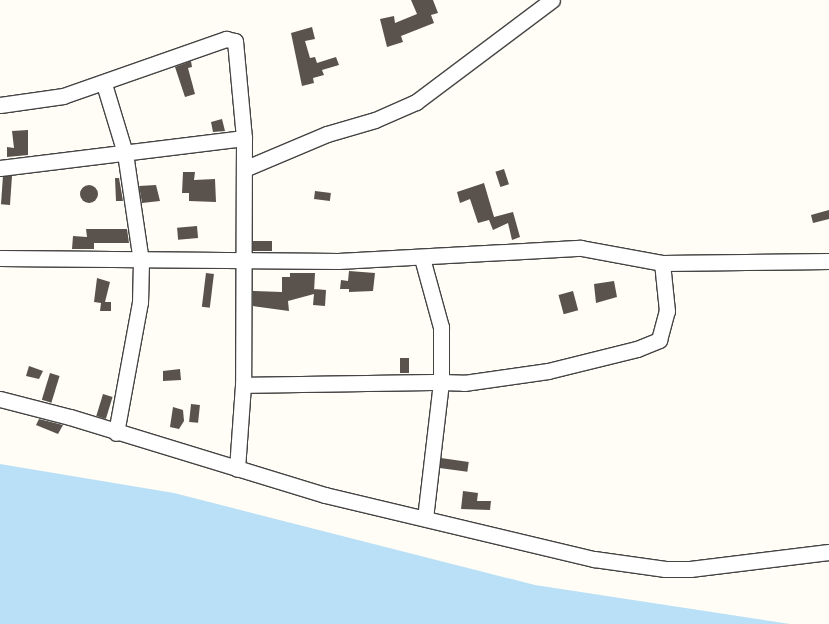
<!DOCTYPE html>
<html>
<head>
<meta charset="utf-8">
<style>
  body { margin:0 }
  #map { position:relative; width:829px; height:624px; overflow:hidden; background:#fffdf5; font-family:"Zilla Slab",serif }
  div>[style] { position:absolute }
  .water>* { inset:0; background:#b9e0f7 }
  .building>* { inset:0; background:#5a524d; transform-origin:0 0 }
  .round { border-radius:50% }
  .roads { filter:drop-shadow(1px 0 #444) drop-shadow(-1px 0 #444) drop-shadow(0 1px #444) drop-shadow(0 -1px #444) }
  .minor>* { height:15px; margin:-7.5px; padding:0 7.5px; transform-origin:7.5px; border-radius:7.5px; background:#fff }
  span { translate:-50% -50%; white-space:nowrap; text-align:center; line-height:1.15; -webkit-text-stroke:5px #fff; paint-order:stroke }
</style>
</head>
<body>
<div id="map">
  <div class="water">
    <div style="clip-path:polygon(0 464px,174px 493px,535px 585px,790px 624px,0 624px)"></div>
  </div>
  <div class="building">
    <div style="clip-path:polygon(411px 0,433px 0,438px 13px,431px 15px,434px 23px,401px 36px,403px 42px,387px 47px,380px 19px,394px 16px,395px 23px,417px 14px)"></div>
    <div style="clip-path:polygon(312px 27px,315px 39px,305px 41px,310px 58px,315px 57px,317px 63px,336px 57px,339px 65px,322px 70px,324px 75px,313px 78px,314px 83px,302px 86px,291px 33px)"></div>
    <div style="clip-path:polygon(191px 61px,192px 67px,188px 68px,195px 94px,185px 97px,175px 67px)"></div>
    <div style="clip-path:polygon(222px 119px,225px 131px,213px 132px,211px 122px)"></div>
    <div style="clip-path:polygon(28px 130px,28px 155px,7px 157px,7px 147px,14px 148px,12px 131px)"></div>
    <div style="left:504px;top:169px;width:16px;height:9px;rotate:72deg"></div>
    <div style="clip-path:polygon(183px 172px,195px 172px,194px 180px,215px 179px,216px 202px,189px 201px,189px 193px,182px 193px)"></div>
    <div style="left:12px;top:176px;width:29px;height:9px;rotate:94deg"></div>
    <div style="clip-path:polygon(115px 178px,119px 178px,123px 201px,116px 201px)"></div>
    <div style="clip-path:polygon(484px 183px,494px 217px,513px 212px,520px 237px,512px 240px,508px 223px,493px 230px,489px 220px,478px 223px,470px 199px,460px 203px,457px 192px)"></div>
    <div style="clip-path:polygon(156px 185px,160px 201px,142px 203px,139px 186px)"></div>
    <div class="round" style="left:80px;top:185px;width:18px;height:18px"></div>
    <div style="left:315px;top:191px;width:16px;height:8px;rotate:7deg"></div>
    <div style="clip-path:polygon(829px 210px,829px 219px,813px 223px,811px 215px)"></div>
    <div style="left:197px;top:226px;width:12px;height:20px;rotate:85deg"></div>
    <div style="clip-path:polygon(86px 229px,127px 229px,129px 243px,94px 243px,94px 249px,72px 249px,73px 236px,87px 237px)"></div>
    <div style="left:253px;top:241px;width:19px;height:10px"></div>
    <div style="clip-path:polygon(349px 271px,375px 273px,373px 291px,349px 292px,349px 289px,340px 289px,341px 280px,348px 281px)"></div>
    <div style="left:206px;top:273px;width:8px;height:34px;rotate:7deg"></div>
    <div style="clip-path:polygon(290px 273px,315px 273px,314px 292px,314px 289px,326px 290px,325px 306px,313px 305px,314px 294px,288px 301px,289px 311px,253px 306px,253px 291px,282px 292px,282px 277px,290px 277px)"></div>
    <div style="clip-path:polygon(97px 278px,110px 282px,105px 302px,111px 302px,111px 311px,100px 311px,101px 303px,94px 302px)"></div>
    <div style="clip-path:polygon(614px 281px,617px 297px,596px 303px,594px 284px)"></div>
    <div style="left:573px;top:291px;width:20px;height:15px;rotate:75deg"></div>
    <div style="left:400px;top:358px;width:9px;height:15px"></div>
    <div style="clip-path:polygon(29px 366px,43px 371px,39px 379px,26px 376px)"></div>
    <div style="clip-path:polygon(180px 369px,181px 380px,163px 381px,163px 371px)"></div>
    <div style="left:50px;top:373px;width:10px;height:28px;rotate:17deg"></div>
    <div style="left:103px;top:394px;width:10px;height:23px;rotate:17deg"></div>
    <div style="left:191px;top:404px;width:9px;height:18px;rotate:6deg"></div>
    <div style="clip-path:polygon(173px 407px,183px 410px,184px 421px,179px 429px,170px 427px)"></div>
    <div style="clip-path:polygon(39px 419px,63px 425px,58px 434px,36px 425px)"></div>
    <div style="left:441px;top:458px;width:28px;height:10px;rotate:8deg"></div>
    <div style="clip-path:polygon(463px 491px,478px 493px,477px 501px,491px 501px,490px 510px,461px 509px)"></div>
  </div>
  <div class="roads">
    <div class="minor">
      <div style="left:104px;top:84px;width:72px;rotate:73.1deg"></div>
      <div style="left:125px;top:153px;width:110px;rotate:81.6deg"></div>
      <div style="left:141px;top:262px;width:40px;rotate:91.4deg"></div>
      <div style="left:140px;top:302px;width:133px;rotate:100.4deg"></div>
      <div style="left:0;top:105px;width:64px;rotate:-8.1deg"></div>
      <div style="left:63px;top:96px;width:173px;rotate:-19.3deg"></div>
      <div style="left:226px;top:39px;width:9px;rotate:13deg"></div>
      <div style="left:235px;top:41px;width:97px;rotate:84.7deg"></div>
      <div style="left:244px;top:138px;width:247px;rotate:90.2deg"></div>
      <div style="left:243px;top:385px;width:84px;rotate:94.1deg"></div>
      <div style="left:0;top:168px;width:246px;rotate:-7deg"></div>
      <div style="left:244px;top:169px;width:90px;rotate:-22.9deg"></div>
      <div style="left:327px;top:134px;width:50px;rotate:-16.3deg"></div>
      <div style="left:375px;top:120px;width:45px;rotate:-23.7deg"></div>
      <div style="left:416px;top:102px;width:170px;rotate:-36.9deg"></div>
      <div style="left:0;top:258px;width:338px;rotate:0.5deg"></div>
      <div style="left:338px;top:261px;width:243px;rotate:-3.1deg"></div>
      <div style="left:581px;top:248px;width:82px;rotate:10.5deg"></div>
      <div style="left:662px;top:263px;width:167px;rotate:-0.7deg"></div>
      <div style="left:422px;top:258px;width:72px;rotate:74.6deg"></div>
      <div style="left:441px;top:327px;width:55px;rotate:90deg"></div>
      <div style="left:441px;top:382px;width:23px;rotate:2deg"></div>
      <div style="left:464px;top:383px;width:85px;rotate:-8.1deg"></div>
      <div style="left:548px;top:371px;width:92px;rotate:-13.9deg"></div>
      <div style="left:637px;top:349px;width:24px;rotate:-22deg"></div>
      <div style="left:659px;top:340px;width:30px;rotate:-75deg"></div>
      <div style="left:667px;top:311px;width:48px;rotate:-95.9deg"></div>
      <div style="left:243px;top:385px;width:198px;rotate:-0.9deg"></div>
      <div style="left:441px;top:382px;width:137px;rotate:96.7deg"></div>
      <div style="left:0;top:399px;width:72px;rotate:14.4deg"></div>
      <div style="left:70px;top:417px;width:267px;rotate:17deg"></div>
      <div style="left:325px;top:495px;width:277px;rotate:13.4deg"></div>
      <div style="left:594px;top:559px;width:72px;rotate:8deg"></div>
      <div style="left:665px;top:569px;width:25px"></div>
      <div style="left:690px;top:569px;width:140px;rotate:-7deg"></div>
    </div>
  </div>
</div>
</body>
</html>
